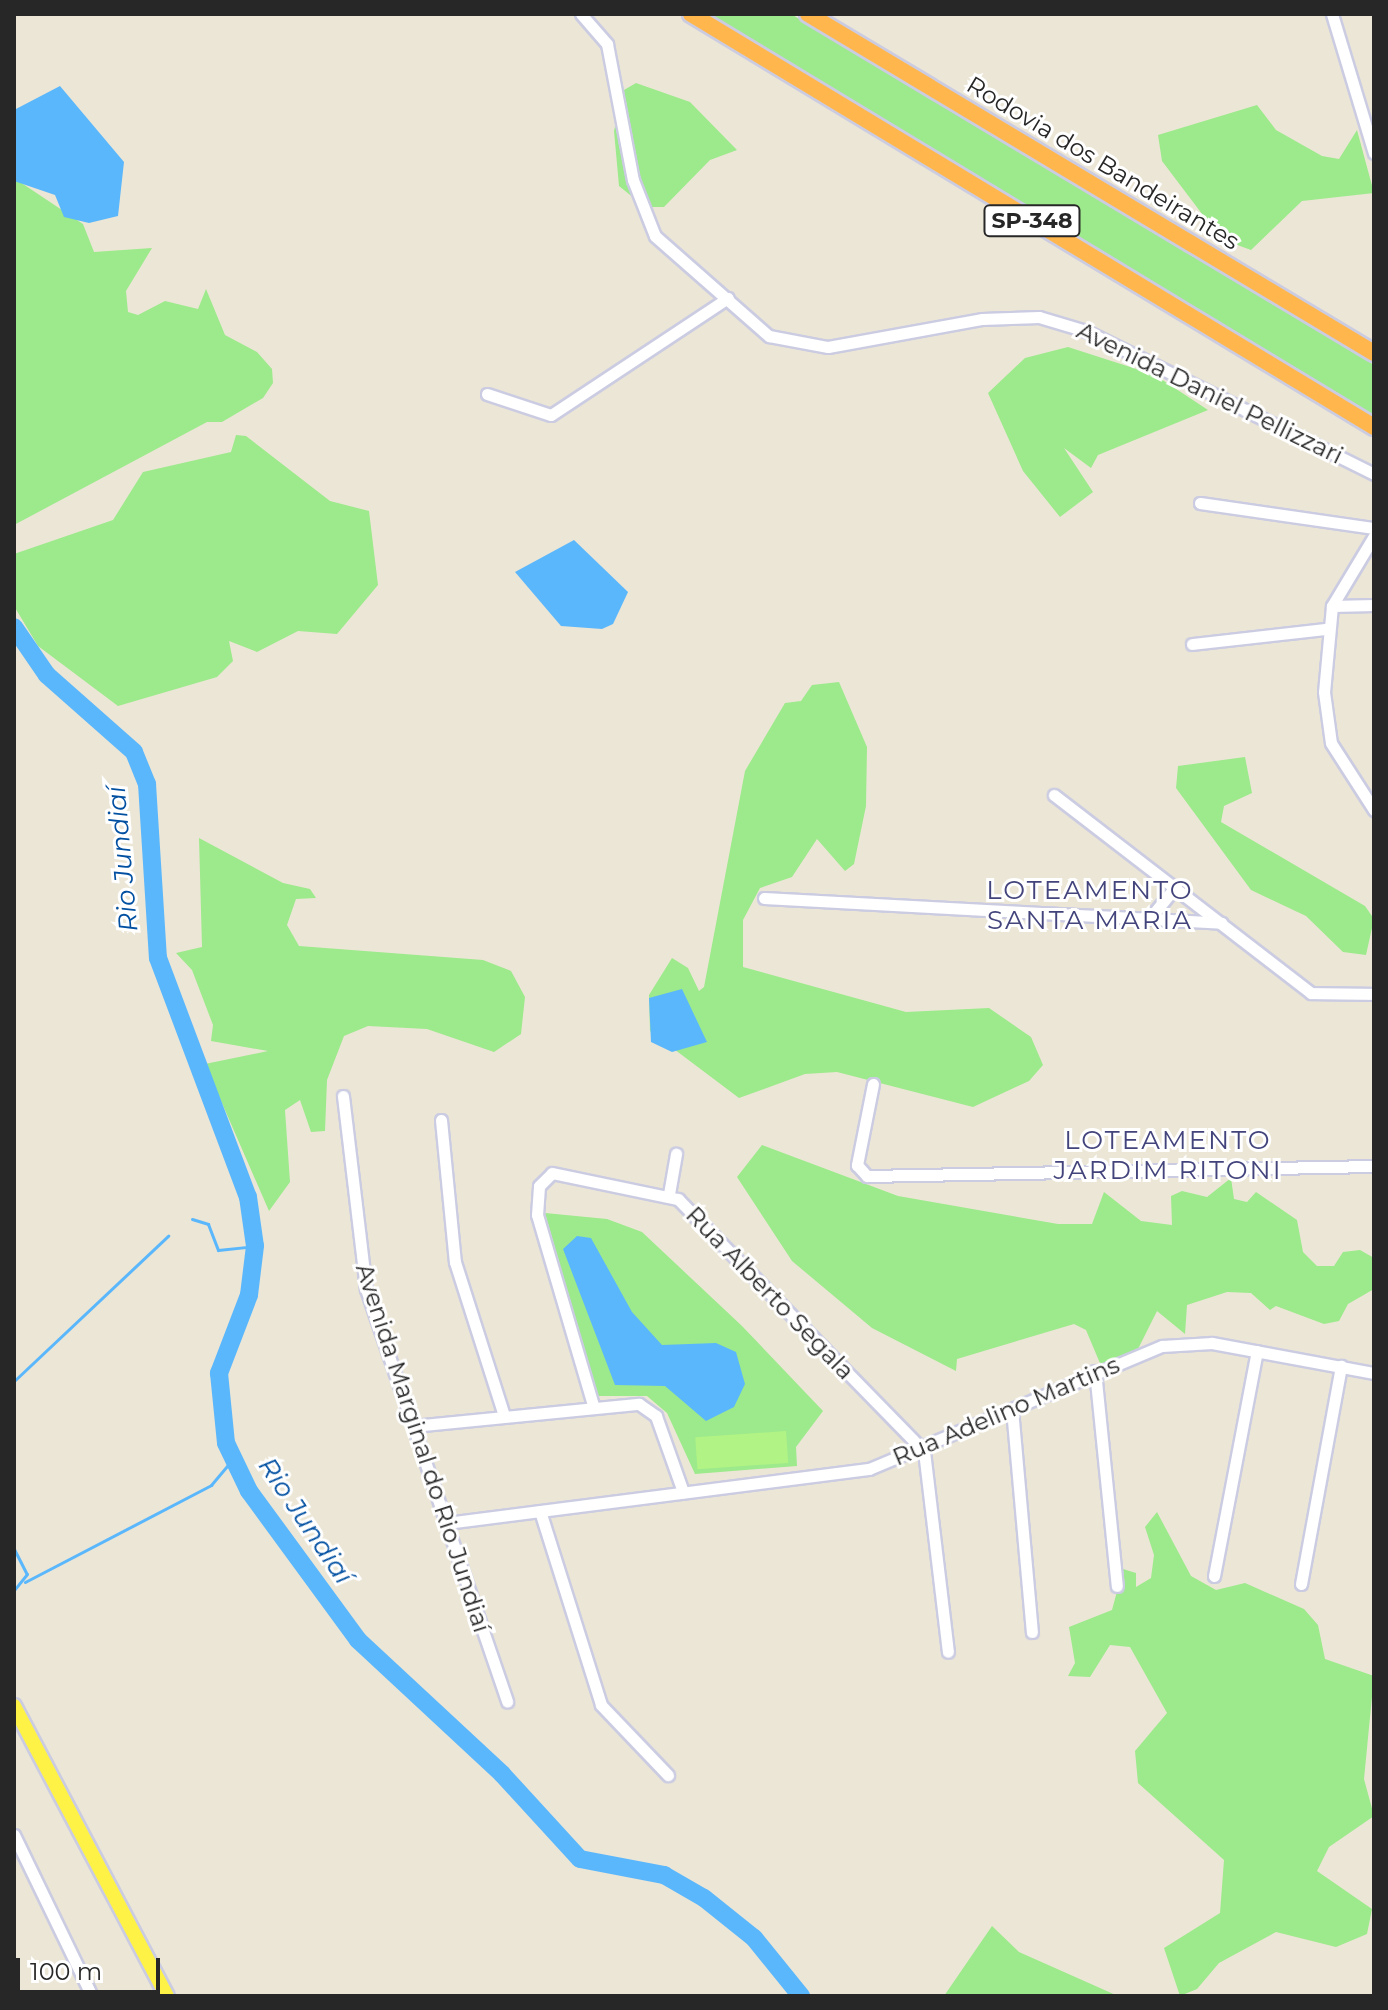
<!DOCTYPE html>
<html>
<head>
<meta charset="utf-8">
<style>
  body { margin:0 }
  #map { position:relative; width:1388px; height:2010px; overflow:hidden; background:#ece6d6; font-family:Montserrat,sans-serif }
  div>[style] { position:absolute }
  .green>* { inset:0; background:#9cea8b }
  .pitch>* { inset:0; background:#b2f385; transform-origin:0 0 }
  .water>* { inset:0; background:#5bb7fc }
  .stream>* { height:3px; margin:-1.5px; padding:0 1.5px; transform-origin:1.5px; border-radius:1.5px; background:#5bb7fc }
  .river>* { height:18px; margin:-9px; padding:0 9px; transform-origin:9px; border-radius:9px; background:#5bb7fc }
  .roads { filter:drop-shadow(2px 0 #cbcce2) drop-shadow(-2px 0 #cbcce2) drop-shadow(0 2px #cbcce2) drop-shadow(0 -2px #cbcce2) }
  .minor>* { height:11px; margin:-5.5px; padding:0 5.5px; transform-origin:5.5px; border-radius:5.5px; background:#fff }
  .major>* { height:14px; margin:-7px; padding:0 7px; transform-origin:7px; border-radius:7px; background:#fff247 }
  .highway>* { height:16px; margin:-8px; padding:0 8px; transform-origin:8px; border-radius:8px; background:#ffb74d }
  span { translate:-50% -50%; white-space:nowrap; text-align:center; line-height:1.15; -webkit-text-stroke:6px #fff; paint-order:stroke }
  .shield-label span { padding:2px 6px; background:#fff; border:2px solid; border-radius:6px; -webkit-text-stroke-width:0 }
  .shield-label { font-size:22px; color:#272727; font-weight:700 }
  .street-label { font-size:24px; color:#272727 }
  .water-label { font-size:26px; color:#004fa1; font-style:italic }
  .neighbourhood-label { font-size:26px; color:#43447c; letter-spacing:2px }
  .frame { position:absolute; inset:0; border:16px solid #272727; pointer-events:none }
  .scale { position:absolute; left:16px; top:1958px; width:144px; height:36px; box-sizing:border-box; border:4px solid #272727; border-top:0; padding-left:10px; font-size:24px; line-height:28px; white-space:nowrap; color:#272727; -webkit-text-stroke:6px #fff; paint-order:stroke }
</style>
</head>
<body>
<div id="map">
  <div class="green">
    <div style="clip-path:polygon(709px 14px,791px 14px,1323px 334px,1374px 365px,1374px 415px)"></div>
    <div style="clip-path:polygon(636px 83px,690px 102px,737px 150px,710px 160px,664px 207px,645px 207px,619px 186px,614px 131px,624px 90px)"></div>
    <div style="clip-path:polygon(1257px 105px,1276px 130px,1322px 156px,1339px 159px,1357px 130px,1374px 193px,1302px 201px,1251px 250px,1221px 239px,1162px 161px,1158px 135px)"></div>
    <div style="clip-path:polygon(14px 178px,83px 224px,94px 252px,152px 248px,126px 291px,128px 312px,138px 315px,165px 301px,198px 309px,206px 289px,225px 335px,257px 352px,272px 369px,273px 383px,263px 398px,222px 422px,207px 422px,14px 525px)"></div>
    <div style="clip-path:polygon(1068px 347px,1155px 375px,1208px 410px,1098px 455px,1091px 468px,1064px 448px,1093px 492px,1060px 517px,1023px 471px,988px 393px,1025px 358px)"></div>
    <div style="clip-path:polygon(236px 435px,246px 436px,330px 501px,369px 511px,378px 585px,337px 634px,298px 631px,257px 652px,229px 641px,233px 661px,217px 677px,118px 706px,38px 646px,14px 606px,14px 554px,113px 520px,143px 472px,231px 452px)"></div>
    <div style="clip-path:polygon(839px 682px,867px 747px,866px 806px,854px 864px,845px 871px,817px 839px,792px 877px,760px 888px,743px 920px,743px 967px,906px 1012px,989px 1008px,1031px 1037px,1043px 1065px,1029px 1081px,973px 1107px,837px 1072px,805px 1074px,739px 1098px,650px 1031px,649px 995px,672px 958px,688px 968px,699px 991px,704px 987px,745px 771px,785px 703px,801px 701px,812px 685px)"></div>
    <div style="clip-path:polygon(1245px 757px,1252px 793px,1224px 806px,1221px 822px,1365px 906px,1374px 919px,1366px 955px,1343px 952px,1306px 916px,1251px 890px,1176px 788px,1178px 766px)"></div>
    <div style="clip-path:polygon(199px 838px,283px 883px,310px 889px,316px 898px,296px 899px,287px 925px,299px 946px,483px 960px,511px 971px,525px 997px,521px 1034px,494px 1052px,427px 1029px,368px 1026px,344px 1036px,327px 1080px,325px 1131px,311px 1132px,300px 1100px,285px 1110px,290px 1182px,269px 1211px,205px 1064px,268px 1051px,211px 1041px,213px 1025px,192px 970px,176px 953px,202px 947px)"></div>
    <div style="clip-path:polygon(762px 1145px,898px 1196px,1058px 1224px,1092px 1224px,1104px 1192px,1141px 1221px,1172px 1225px,1171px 1196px,1182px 1191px,1207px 1197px,1231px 1178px,1234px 1199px,1247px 1202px,1256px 1192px,1297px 1220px,1303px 1252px,1317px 1266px,1334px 1266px,1343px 1252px,1360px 1250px,1374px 1258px,1374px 1289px,1348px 1304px,1339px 1321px,1324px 1324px,1276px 1306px,1270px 1310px,1251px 1293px,1227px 1292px,1187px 1305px,1185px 1334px,1157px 1311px,1135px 1355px,1102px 1368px,1086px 1330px,1074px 1324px,957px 1359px,956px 1371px,872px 1328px,792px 1261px,737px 1177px)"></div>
    <div style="clip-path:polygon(545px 1213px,607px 1219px,642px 1232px,742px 1326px,823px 1411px,796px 1447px,797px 1466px,695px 1474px,667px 1413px,647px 1396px,597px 1396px)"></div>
    <div style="clip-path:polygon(1157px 1512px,1191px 1576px,1216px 1590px,1245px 1583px,1304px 1609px,1318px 1625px,1325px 1659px,1374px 1676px,1364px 1779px,1374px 1816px,1329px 1847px,1317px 1871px,1372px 1909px,1367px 1934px,1336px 1947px,1276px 1932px,1219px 1963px,1197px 1989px,1180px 1996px,1164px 1948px,1220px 1913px,1224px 1860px,1138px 1783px,1135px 1751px,1167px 1713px,1130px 1647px,1110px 1645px,1090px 1677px,1068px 1676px,1075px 1663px,1069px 1627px,1112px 1610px,1123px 1569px,1136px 1573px,1136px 1587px,1151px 1578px,1154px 1555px,1145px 1527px)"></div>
    <div style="clip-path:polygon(992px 1926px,1019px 1952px,1118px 1996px,944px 1996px)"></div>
  </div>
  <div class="pitch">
    <div style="left:786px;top:1431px;width:32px;height:91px;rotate:86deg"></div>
  </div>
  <div class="water">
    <div style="clip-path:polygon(60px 86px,124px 162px,118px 216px,89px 223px,64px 217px,55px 195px,14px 181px,14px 110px)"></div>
    <div style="clip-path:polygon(574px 540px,628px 592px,613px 624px,602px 629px,561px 626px,515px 572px)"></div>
    <div style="clip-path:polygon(682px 989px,707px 1042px,672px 1052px,651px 1042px,649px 998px)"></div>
    <div style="clip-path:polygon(577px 1236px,591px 1238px,632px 1312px,662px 1345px,716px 1343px,736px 1352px,745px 1384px,734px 1407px,706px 1421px,665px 1386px,615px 1385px,563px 1249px)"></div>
  </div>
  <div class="stream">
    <div style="left:192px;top:1219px;width:17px;rotate:17deg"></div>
    <div style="left:208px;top:1224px;width:28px;rotate:69deg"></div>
    <div style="left:218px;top:1250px;width:37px;rotate:-6deg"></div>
    <div style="left:14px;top:1381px;width:212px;rotate:-43.3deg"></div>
    <div style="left:14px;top:1549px;width:28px;rotate:63deg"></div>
    <div style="left:27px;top:1574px;width:21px;rotate:129deg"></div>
    <div style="left:25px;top:1582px;width:210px;rotate:-27.5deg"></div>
    <div style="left:211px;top:1485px;width:34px;rotate:-50deg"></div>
  </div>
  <div class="river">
    <div style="left:14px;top:627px;width:58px;rotate:55.5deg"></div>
    <div style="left:47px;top:675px;width:116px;rotate:41.5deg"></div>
    <div style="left:134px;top:752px;width:35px;rotate:68deg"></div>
    <div style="left:147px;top:784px;width:174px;rotate:86.4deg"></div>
    <div style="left:158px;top:958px;width:255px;rotate:69.4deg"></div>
    <div style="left:248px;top:1197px;width:49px;rotate:81.9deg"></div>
    <div style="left:255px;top:1246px;width:49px;rotate:97deg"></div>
    <div style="left:249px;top:1295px;width:84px;rotate:111deg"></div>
    <div style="left:219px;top:1373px;width:70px;rotate:84.3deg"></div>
    <div style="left:226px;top:1443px;width:53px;rotate:64.4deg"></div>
    <div style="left:249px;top:1491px;width:185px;rotate:53.8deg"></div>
    <div style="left:358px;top:1640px;width:197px;rotate:42.9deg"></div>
    <div style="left:502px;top:1774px;width:115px;rotate:47.5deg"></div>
    <div style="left:580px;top:1859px;width:86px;rotate:10.8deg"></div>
    <div style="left:664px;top:1875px;width:46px;rotate:29.9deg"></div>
    <div style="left:704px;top:1898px;width:64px;rotate:38.7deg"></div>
    <div style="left:754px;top:1938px;width:75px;rotate:51deg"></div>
  </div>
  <div class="roads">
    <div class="minor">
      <div style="left:581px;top:14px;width:40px;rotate:49deg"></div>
      <div style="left:607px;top:44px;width:138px;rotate:79.2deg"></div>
      <div style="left:633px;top:180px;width:60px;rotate:68.6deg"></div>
      <div style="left:655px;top:236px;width:152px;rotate:41.3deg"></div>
      <div style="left:769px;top:336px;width:60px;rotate:10.6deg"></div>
      <div style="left:828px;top:347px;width:157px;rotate:-10.3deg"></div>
      <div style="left:982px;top:319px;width:57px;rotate:-2deg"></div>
      <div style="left:1039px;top:317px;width:49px;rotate:16.6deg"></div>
      <div style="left:1086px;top:331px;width:322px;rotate:26.4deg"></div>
      <div style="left:1332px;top:14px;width:145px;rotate:73.2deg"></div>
      <div style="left:487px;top:394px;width:67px;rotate:18.2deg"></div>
      <div style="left:551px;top:415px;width:212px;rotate:-33.5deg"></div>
      <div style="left:1200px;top:503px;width:176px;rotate:8.2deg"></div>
      <div style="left:1374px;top:536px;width:82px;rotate:121deg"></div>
      <div style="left:1332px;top:606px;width:86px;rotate:95.3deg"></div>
      <div style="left:1324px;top:692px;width:51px;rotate:82.2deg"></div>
      <div style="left:1331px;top:743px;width:80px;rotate:57.3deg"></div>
      <div style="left:1332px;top:606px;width:42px;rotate:-1.4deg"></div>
      <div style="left:1192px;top:644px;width:135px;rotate:-6.4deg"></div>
      <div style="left:1054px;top:795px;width:324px;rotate:37.6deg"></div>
      <div style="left:1311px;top:993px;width:63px;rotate:0.9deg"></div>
      <div style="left:764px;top:898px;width:458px;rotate:3.1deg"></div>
      <div style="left:1150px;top:918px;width:41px;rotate:-50.9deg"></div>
      <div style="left:873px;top:1084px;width:83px;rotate:101.2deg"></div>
      <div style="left:857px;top:1165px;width:15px;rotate:48deg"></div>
      <div style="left:867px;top:1176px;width:507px;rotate:-1.13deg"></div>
      <div style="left:343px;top:1096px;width:194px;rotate:83.2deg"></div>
      <div style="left:366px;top:1289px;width:436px;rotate:71.1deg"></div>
      <div style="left:441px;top:1120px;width:143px;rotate:84.4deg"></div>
      <div style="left:455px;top:1262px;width:162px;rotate:72.3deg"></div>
      <div style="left:669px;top:1194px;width:41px;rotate:-80.1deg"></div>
      <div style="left:1095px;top:1371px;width:216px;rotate:84.2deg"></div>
      <div style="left:593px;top:1405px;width:198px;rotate:-106.4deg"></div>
      <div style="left:537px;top:1215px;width:29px;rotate:-86deg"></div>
      <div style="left:539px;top:1186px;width:18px;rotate:-45deg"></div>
      <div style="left:552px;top:1173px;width:129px;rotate:11.7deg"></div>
      <div style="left:678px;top:1199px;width:352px;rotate:45.7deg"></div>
      <div style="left:924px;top:1451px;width:202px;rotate:83.2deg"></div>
      <div style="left:1012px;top:1409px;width:224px;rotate:84.9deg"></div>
      <div style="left:413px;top:1426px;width:227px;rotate:-5.6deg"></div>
      <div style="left:639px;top:1404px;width:21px;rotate:35deg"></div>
      <div style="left:656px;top:1416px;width:81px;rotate:70.4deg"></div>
      <div style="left:540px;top:1511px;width:203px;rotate:72.5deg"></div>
      <div style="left:601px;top:1705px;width:97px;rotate:46.3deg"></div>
      <div style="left:446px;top:1523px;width:426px;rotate:-7.3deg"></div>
      <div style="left:869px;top:1469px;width:318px;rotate:-22.8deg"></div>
      <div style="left:1162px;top:1346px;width:50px;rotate:-3.4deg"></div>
      <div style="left:1212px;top:1343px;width:165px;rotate:10.5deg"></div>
      <div style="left:1214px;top:1576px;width:229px;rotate:-79.2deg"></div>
      <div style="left:1301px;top:1584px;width:222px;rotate:-79.6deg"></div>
      <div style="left:14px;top:1835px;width:179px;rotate:64.2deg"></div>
    </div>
    <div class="major">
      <div style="left:14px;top:1706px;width:328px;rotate:62.2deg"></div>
    </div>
    <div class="highway">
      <div style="left:691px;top:14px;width:798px;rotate:31.16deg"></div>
      <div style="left:808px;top:14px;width:660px;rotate:30.92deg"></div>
    </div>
  </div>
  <div class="shield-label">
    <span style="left:1032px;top:221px">SP-348</span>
  </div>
  <div class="street-label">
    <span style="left:1103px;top:163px;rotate:31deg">Rodovia dos Bandeirantes</span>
    <span style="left:1210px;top:393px;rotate:26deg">Avenida Daniel Pellizzari</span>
    <span style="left:770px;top:1293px;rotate:46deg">Rua Alberto Segala</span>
    <span style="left:1006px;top:1411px;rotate:-23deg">Rua Adelino Martins</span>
    <span style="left:423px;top:1448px;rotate:72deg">Avenida Marginal do Rio Jundiaí</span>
  </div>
  <div class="water-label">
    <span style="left:123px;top:859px;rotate:-95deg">Rio Jundiaí</span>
    <span style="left:305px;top:1521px;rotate:56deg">Rio Jundiaí</span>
  </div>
  <div class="neighbourhood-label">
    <span style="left:1090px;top:906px">LOTEAMENTO<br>SANTA MARIA</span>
    <span style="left:1168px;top:1156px">LOTEAMENTO<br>JARDIM RITONI</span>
  </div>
  <div class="frame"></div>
  <div class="scale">100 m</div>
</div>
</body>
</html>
